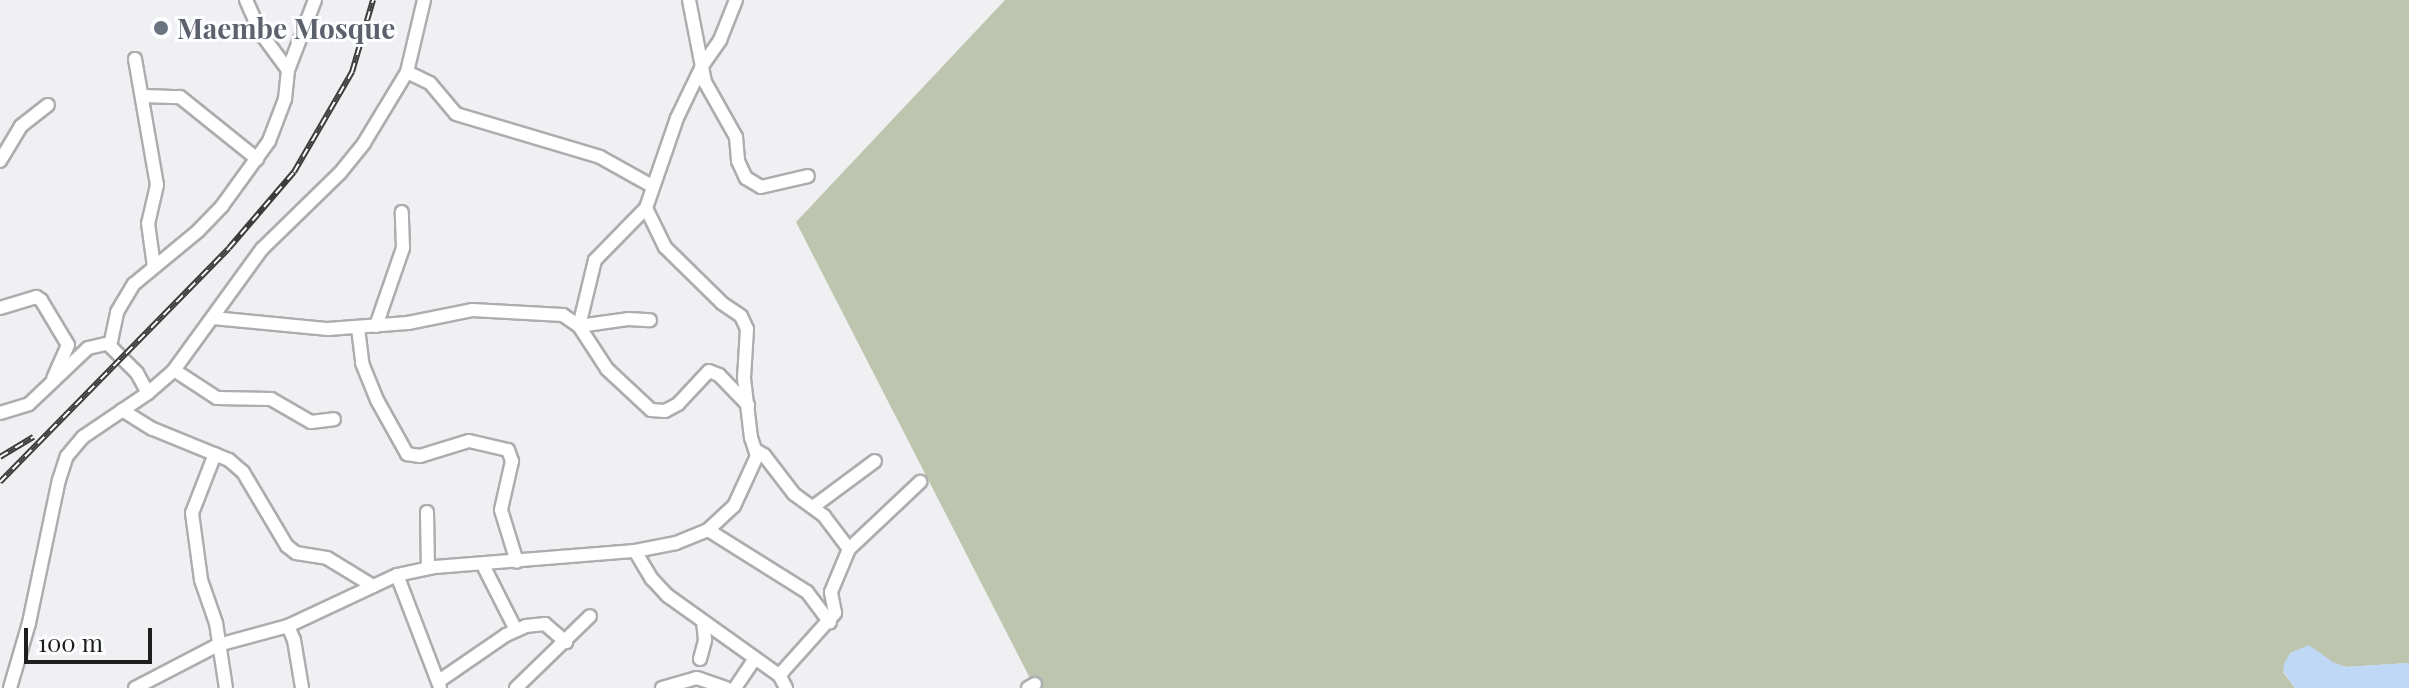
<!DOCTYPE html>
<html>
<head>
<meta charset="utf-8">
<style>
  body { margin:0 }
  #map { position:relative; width:2409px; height:688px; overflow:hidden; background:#f0f0f2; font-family:"Playfair Display",serif }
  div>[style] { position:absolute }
  .green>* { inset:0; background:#bec5ae }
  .water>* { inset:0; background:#bed8f5 }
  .roads { filter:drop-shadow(2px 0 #acadaf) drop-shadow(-2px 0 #acadaf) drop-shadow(0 2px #acadaf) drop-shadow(0 -2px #acadaf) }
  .minor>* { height:12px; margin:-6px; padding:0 6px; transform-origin:6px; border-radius:6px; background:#fff }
  .rail>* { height:6px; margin-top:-3px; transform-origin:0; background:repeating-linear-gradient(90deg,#fdfeff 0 9px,#3b3c3c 0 18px); box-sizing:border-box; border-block:2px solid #3b3c3c }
  .dots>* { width:22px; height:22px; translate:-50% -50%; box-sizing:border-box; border:4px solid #fdfeff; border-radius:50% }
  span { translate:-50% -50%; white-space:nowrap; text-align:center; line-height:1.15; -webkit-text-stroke:6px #fdfeff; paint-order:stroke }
  .worship-label { font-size:28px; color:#5b616d; font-weight:700 }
  .left { translate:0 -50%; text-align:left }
  .scale { position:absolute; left:24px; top:628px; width:128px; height:36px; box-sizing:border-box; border:4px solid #1d1e1e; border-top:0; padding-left:10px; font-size:24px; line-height:28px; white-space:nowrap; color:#1d1e1e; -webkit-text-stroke:6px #fdfeff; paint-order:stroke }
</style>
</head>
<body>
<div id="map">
  <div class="green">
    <div style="clip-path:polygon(1005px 0,2409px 0,2409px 663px,2346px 667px,2334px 663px,2283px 672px,2295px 688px,1035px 688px,796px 222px)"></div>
  </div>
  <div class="water">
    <div style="clip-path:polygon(2309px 645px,2334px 663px,2346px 667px,2409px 663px,2409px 688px,2295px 688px,2283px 671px,2284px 664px,2290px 653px)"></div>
  </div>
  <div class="roads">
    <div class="minor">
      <div style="left:246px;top:0;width:35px;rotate:66deg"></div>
      <div style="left:260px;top:32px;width:47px;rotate:53.6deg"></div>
      <div style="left:689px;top:0;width:84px;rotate:79deg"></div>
      <div style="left:705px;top:82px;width:63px;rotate:60.6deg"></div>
      <div style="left:736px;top:137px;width:24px;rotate:85deg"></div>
      <div style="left:738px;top:161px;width:19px;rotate:65deg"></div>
      <div style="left:746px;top:178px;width:17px;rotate:31deg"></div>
      <div style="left:761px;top:187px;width:48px;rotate:-13.2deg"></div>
      <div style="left:135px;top:59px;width:128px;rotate:80.1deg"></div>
      <div style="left:157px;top:185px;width:39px;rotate:103deg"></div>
      <div style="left:148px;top:223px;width:44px;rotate:82.2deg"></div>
      <div style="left:407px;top:72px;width:25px;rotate:26deg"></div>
      <div style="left:430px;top:83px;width:40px;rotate:50deg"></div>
      <div style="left:456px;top:114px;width:150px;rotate:16.6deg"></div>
      <div style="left:600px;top:157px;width:60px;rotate:29.1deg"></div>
      <div style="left:143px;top:96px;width:37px;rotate:2deg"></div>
      <div style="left:180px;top:97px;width:99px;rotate:38.8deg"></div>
      <div style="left:0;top:161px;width:41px;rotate:-59deg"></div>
      <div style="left:21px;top:126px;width:34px;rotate:-38deg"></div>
      <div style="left:646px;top:208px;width:73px;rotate:134.4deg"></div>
      <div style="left:595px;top:260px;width:68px;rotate:103.6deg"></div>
      <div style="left:579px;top:326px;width:51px;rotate:56.9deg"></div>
      <div style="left:607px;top:369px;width:60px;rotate:43deg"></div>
      <div style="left:651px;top:410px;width:14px;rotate:4deg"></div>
      <div style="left:665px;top:411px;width:15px;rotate:-28deg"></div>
      <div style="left:678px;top:404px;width:45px;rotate:-46.8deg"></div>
      <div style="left:709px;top:371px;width:11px;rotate:22deg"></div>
      <div style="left:719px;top:375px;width:42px;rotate:46deg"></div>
      <div style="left:0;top:308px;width:38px;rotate:-17deg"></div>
      <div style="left:36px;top:297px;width:6px;rotate:31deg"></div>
      <div style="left:41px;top:300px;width:52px;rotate:59deg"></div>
      <div style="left:68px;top:345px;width:36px;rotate:114deg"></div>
      <div style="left:213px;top:318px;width:116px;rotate:5.5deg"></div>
      <div style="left:328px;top:329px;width:80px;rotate:-4.3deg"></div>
      <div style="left:408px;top:323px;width:65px;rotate:-11.5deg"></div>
      <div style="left:472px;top:310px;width:91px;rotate:3.1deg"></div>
      <div style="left:563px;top:315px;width:19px;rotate:35deg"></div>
      <div style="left:579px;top:326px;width:49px;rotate:-8.1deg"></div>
      <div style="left:628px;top:319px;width:22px;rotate:3deg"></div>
      <div style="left:376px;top:326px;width:83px;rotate:-70.9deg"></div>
      <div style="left:403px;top:248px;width:36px;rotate:-92deg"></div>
      <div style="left:358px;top:328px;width:35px;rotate:83deg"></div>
      <div style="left:362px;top:363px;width:40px;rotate:68deg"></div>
      <div style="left:377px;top:400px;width:62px;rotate:60.9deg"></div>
      <div style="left:407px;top:454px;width:13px;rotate:9deg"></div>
      <div style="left:420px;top:456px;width:51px;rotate:-17deg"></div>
      <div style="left:469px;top:441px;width:40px;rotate:13deg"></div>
      <div style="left:508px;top:450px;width:12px;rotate:70deg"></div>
      <div style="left:512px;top:461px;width:50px;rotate:102.7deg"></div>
      <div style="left:501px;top:510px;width:54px;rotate:72.9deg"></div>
      <div style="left:174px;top:370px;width:51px;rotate:33.1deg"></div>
      <div style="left:217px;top:398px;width:54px;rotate:1.1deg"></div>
      <div style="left:271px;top:399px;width:46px;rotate:29.9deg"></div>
      <div style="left:311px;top:422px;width:23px;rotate:-7deg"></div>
      <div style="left:148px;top:393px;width:23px;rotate:-119deg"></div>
      <div style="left:137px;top:373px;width:38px;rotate:-135deg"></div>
      <div style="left:110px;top:346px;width:35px;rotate:-78deg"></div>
      <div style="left:117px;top:312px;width:33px;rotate:-59deg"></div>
      <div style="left:134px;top:284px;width:83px;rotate:-39.6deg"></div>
      <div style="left:198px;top:231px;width:35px;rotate:-46deg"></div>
      <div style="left:222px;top:206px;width:80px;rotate:-54.1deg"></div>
      <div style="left:269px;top:141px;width:45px;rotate:-69.1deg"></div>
      <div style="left:285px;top:99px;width:29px;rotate:-84deg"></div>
      <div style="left:288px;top:70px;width:75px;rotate:-68.9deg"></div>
      <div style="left:122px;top:410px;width:36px;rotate:32deg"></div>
      <div style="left:153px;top:429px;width:82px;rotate:22.2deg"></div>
      <div style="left:229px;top:460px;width:18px;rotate:41deg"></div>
      <div style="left:243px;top:472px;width:86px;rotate:59.3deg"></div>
      <div style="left:287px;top:546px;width:11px;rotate:38deg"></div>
      <div style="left:296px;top:553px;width:31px;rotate:9deg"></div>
      <div style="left:327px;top:558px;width:54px;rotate:31.3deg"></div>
      <div style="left:0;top:413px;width:30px;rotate:-17deg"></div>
      <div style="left:29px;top:404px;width:81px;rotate:-43.5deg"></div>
      <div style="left:88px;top:348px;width:22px;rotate:-13deg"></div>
      <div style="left:757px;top:451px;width:8px;rotate:30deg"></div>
      <div style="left:764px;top:455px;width:49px;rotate:52.4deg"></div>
      <div style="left:794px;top:494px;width:37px;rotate:36deg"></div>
      <div style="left:824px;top:516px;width:41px;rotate:52.9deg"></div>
      <div style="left:215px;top:454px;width:63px;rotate:111.3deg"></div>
      <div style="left:192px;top:513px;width:68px;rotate:82.3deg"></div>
      <div style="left:201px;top:580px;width:46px;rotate:70.8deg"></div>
      <div style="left:216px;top:623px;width:66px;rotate:81.3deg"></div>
      <div style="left:813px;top:507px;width:77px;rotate:-36.6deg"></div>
      <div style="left:427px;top:512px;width:56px;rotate:89deg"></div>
      <div style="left:708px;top:530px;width:117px;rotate:32.1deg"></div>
      <div style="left:807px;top:592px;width:38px;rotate:53deg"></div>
      <div style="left:635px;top:551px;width:33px;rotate:59deg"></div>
      <div style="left:652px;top:579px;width:23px;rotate:47deg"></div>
      <div style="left:668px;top:596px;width:138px;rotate:35.5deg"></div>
      <div style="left:483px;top:565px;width:73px;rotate:63.1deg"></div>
      <div style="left:397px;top:575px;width:120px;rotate:69deg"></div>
      <div style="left:288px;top:626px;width:15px;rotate:67deg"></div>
      <div style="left:294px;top:640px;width:49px;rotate:80.5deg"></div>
      <div style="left:700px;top:659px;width:20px;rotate:-75deg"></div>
      <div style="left:705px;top:640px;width:18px;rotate:-96deg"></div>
      <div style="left:439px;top:681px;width:81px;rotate:-34.5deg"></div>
      <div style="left:506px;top:635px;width:22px;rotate:-24deg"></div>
      <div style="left:526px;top:626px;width:19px;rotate:-6deg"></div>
      <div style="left:545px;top:624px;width:28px;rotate:41deg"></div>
      <div style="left:10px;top:688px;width:68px;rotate:-73.7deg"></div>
      <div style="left:29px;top:623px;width:146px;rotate:-78.2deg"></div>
      <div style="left:59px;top:480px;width:25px;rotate:-72deg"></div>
      <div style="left:67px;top:456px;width:25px;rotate:-50deg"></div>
      <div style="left:83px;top:437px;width:78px;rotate:-34.1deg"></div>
      <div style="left:148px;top:393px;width:35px;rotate:-41deg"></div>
      <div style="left:174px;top:370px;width:150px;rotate:-54deg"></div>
      <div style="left:262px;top:249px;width:109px;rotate:-44.3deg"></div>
      <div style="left:340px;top:173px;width:38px;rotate:-51deg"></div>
      <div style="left:364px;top:143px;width:83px;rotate:-58.8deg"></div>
      <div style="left:407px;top:72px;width:74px;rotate:-76.7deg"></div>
      <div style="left:135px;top:688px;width:93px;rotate:-27.4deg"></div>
      <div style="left:218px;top:645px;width:73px;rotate:-15.2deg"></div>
      <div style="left:288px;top:626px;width:120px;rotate:-25.1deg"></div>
      <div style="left:397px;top:575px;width:39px;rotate:-12deg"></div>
      <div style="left:435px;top:567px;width:201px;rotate:-4.6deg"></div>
      <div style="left:635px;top:551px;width:42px;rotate:-11deg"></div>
      <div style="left:676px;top:543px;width:35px;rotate:-22deg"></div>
      <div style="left:708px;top:530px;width:35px;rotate:-43deg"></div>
      <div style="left:734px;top:506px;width:55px;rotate:-65.3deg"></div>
      <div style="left:757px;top:456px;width:19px;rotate:-108deg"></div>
      <div style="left:751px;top:438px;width:60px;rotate:-96.7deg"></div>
      <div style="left:744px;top:378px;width:49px;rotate:-86.5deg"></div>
      <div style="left:747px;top:329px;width:14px;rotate:-115deg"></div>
      <div style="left:741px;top:316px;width:23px;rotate:-146deg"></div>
      <div style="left:722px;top:303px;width:80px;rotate:-135.5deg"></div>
      <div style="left:665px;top:247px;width:43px;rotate:-116deg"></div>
      <div style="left:646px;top:208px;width:95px;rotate:-71deg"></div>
      <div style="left:677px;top:118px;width:58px;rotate:-64.3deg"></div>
      <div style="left:702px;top:66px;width:32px;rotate:-55deg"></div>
      <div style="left:720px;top:40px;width:43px;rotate:-68.2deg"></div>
      <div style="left:516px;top:688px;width:103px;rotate:-44.2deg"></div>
      <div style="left:662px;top:688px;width:36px;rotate:-16deg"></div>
      <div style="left:697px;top:678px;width:31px;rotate:19deg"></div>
      <div style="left:735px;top:688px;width:34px;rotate:-56deg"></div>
      <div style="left:786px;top:688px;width:13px;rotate:-117deg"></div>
      <div style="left:780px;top:676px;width:6px;rotate:-59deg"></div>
      <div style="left:783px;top:671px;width:78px;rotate:-48.1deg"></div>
      <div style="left:835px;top:613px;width:21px;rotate:-101deg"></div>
      <div style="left:831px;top:592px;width:47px;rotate:-67.3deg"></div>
      <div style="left:849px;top:549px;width:98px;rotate:-43.3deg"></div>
      <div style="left:1028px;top:688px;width:8px;rotate:-30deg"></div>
    </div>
  </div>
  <div class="rail">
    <div style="left:0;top:457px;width:39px;rotate:-31deg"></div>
    <div style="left:0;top:482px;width:327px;rotate:-45.6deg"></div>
    <div style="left:229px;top:248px;width:100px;rotate:-49.5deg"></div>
    <div style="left:294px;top:172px;width:116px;rotate:-59.9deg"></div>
    <div style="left:352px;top:72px;width:75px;rotate:-73.7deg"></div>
  </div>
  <div class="dots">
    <div style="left:161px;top:28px;background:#6b7280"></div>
  </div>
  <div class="worship-label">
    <span class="left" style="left:177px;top:28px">Maembe Mosque</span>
  </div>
  <div class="scale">100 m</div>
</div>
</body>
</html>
